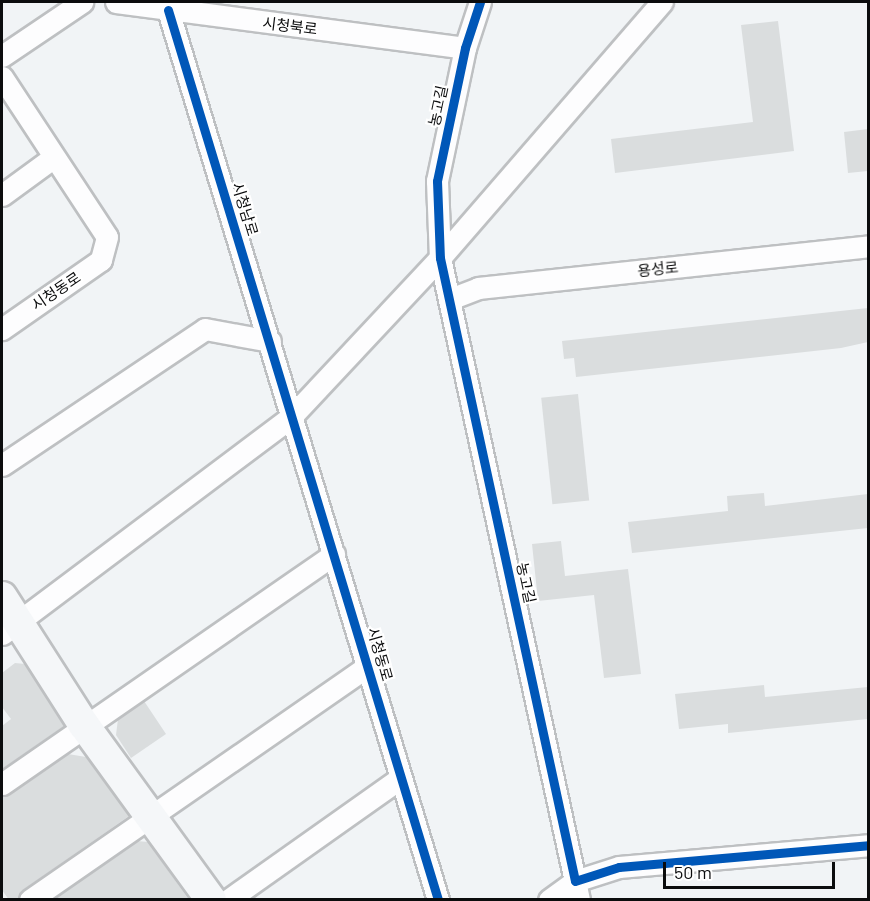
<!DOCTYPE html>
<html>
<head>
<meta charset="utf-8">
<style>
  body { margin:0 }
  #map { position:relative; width:870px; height:901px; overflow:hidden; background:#f1f4f6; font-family:Barlow,"Noto Sans KR",sans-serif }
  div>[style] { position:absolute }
  .building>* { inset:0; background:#daddde; transform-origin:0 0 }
  .roads { filter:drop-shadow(2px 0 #bec0c2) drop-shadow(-2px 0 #bec0c2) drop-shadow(0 2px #bec0c2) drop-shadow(0 -2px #bec0c2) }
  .street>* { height:21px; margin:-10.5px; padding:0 10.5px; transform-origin:10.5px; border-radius:10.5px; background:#fdfdfe }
  .secondary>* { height:30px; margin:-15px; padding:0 15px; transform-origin:15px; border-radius:15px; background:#f5f7f9 }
  .cycleway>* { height:9px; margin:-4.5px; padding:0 4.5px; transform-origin:4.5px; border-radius:4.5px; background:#0057b8 }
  span { translate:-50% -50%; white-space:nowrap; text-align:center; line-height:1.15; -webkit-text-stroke:4.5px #fff; paint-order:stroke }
  .street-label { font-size:15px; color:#0b0c0d }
  .frame { position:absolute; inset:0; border:3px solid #0b0c0d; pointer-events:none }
  .scale { position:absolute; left:663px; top:862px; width:172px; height:27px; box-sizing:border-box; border:3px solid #0b0c0d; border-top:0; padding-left:8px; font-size:18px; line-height:21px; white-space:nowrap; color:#0b0c0d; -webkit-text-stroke:4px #fff; paint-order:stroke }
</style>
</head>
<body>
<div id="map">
  <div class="building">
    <div style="clip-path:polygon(778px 21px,794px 151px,615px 173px,611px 139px,753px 122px,741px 25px)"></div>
    <div style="clip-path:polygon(868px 129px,868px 171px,848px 173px,844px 132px)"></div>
    <div style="clip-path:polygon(868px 308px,868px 342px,841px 348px,576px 377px,574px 358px,564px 359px,562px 341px)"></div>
    <div style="left:578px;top:394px;width:107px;height:37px;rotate:84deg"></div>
    <div style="clip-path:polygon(764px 493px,765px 506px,868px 494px,868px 528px,632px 553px,628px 522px,728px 511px,727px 496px)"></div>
    <div style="clip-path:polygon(561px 541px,565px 576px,628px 569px,641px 674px,604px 678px,594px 595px,538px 601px,532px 544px)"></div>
    <div style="clip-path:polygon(15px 663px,25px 664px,64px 726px,2px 769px,2px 726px,11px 719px,2px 707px,2px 673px)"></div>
    <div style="clip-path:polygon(764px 685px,765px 697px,868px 687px,868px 719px,728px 733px,728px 724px,679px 729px,675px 694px)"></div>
    <div style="clip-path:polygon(144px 701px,166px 734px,131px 758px,116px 735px,118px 719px)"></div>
    <div style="clip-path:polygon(68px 754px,86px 757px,129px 816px,23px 890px,17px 900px,9px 900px,2px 890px,2px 796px)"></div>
    <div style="clip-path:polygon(137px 841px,148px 842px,189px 900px,53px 900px)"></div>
  </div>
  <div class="roads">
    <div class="street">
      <div style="left:116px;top:2px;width:352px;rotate:7.5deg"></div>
      <div style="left:480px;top:2px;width:48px;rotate:108.1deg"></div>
      <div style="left:465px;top:48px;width:136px;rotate:101.9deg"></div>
      <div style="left:437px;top:181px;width:77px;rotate:87.8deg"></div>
      <div style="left:440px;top:258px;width:637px;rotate:77.77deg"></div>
      <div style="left:575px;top:881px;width:46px;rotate:-17.7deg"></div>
      <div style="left:619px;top:867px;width:250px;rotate:-5deg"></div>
      <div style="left:168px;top:10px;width:930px;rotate:73.12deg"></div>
      <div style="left:2px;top:56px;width:97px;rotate:-34deg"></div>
      <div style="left:2px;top:77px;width:191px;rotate:56.7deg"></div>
      <div style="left:107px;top:237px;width:24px;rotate:105deg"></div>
      <div style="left:101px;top:260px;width:121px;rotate:145.1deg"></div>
      <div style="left:2px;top:195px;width:64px;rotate:-36.2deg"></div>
      <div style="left:450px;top:299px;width:30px;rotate:-21deg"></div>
      <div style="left:478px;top:288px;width:392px;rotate:-6.1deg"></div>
      <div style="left:2px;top:465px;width:244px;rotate:-33.8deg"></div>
      <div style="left:205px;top:329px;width:66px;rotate:10.5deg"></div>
      <div style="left:2px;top:634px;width:361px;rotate:-36.9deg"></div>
      <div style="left:291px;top:417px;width:218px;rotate:-46.9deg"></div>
      <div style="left:440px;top:258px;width:339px;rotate:-49.1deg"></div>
      <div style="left:2px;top:784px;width:404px;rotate:-34.7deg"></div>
      <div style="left:30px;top:900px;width:412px;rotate:-34.7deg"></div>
      <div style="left:228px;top:900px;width:211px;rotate:-35.3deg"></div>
      <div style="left:549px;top:900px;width:32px;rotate:-36deg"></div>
      <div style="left:575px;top:881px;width:19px;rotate:78deg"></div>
    </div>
    <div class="secondary">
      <div style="left:2px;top:597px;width:152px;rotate:57.4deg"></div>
      <div style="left:84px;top:725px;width:216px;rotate:54deg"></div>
    </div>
  </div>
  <div class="cycleway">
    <div style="left:480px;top:2px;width:48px;rotate:108.1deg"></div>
    <div style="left:465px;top:48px;width:136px;rotate:101.9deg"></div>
    <div style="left:437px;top:181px;width:77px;rotate:87.8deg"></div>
    <div style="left:440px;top:258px;width:637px;rotate:77.77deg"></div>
    <div style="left:575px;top:881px;width:46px;rotate:-17.7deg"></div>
    <div style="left:619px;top:867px;width:250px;rotate:-5deg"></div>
    <div style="left:168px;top:10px;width:930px;rotate:73.12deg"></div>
  </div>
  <div class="street-label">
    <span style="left:290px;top:26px;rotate:7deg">시청북로</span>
    <span style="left:438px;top:106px;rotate:-78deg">농고길</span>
    <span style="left:245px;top:209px;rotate:73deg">시청남로</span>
    <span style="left:658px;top:269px;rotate:-6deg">용성로</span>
    <span style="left:56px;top:291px;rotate:-34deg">시청동로</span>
    <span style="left:526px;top:583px;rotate:78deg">농고길</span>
    <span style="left:380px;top:654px;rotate:74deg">시청동로</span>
  </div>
  <div class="frame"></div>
  <div class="scale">50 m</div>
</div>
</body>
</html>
